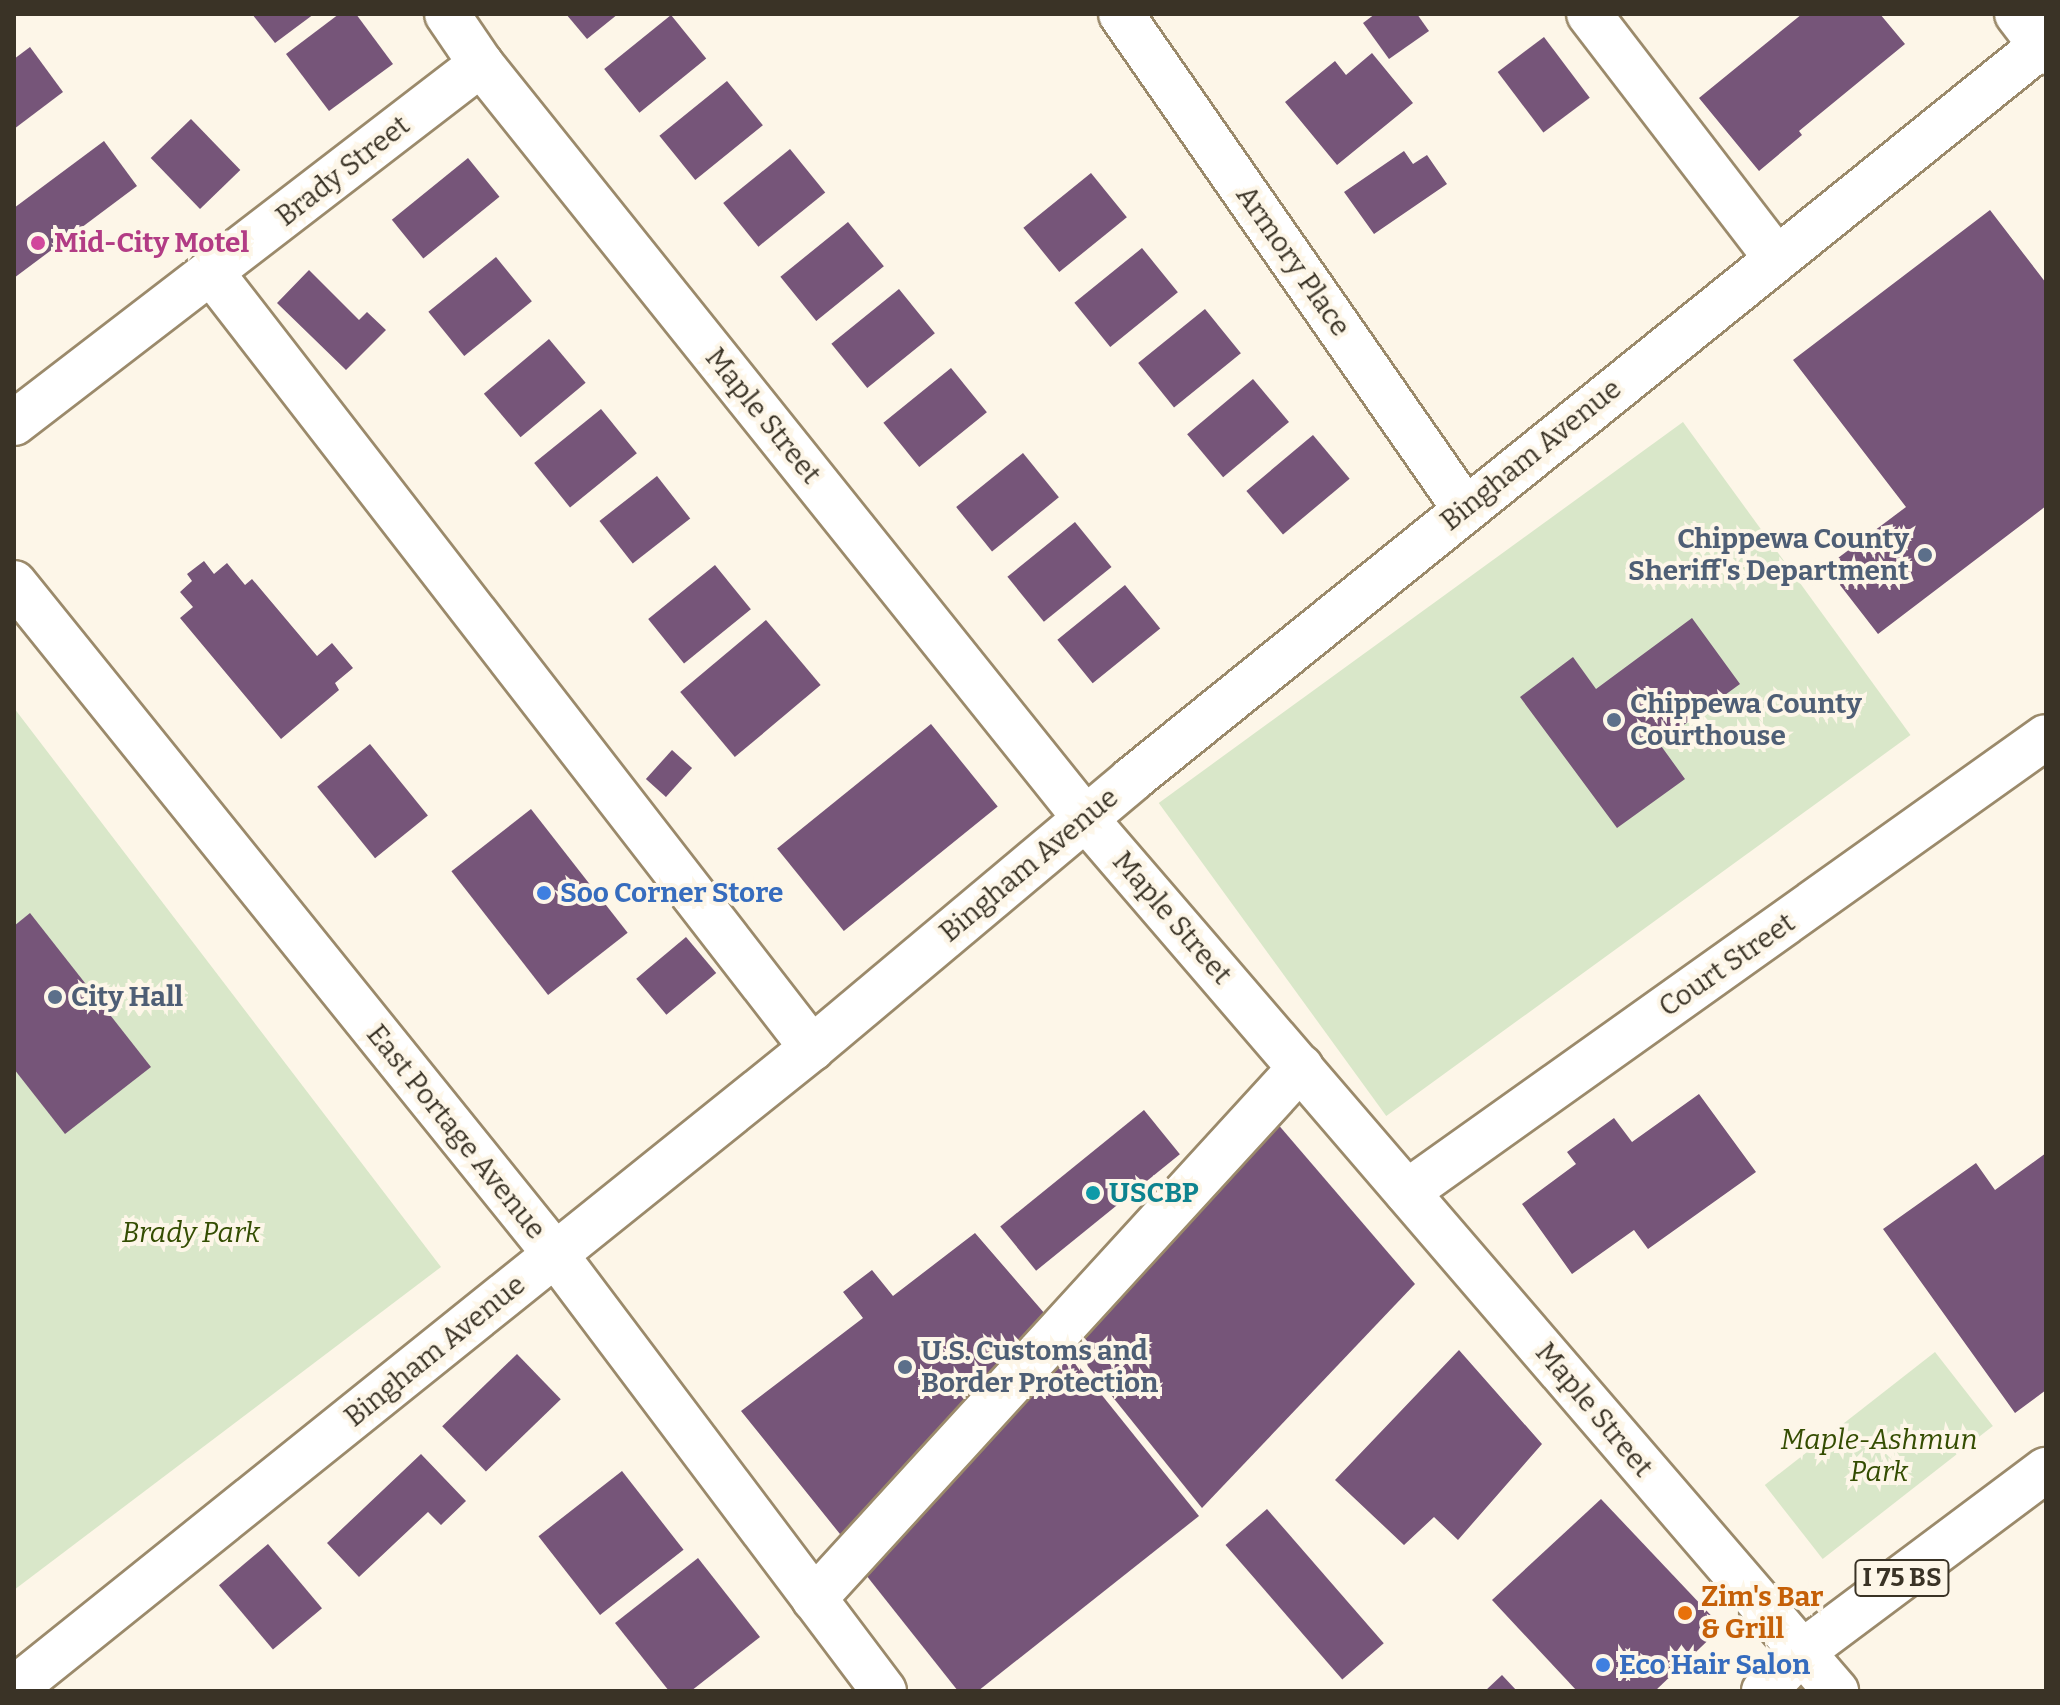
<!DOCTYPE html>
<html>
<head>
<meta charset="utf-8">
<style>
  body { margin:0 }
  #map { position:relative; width:2060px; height:1705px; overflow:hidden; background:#fdf6e8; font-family:Bitter,serif }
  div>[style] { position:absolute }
  .green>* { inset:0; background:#d9e7c9; transform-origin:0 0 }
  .building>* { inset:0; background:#765579; transform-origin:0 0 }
  .roads { filter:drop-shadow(2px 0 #9b8a6b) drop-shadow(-2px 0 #9b8a6b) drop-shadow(0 2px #9b8a6b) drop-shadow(0 -2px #9b8a6b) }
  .minor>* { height:44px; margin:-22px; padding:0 22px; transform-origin:22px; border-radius:22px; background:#fff }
  .major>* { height:44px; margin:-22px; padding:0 22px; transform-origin:22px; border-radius:22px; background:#fff }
  .dots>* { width:22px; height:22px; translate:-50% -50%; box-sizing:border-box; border:4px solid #fdf6e8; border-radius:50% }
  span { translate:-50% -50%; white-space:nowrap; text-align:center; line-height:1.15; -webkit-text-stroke:8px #fdf6e8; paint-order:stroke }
  .shield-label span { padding:2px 6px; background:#fdf6e8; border:2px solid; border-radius:6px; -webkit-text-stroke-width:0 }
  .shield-label { font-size:26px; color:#3a3326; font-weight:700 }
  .street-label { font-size:28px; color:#3a3326 }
  .hotel-label { font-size:28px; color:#b23c85; font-weight:700 }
  .left { translate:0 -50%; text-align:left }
  .service-label { font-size:28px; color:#4e5e75; font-weight:700 }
  .right { translate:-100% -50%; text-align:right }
  .shop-label { font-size:28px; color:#366cbe; font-weight:700 }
  .culture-label { font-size:28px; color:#0d838f; font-weight:700 }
  .park-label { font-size:28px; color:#344d02; font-style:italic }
  .food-label { font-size:28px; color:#c56008; font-weight:700 }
  .frame { position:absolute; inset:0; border:16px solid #3a3326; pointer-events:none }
</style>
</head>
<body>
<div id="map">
  <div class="green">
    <div style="left:1683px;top:422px;width:387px;height:648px;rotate:54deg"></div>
    <div style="clip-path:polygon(14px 708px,441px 1267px,14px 1590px)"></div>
    <div style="left:1935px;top:1352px;width:94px;height:216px;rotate:52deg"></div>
  </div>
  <div class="building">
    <div style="clip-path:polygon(252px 14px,314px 14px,275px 43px)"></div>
    <div style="clip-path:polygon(339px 14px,356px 14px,393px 64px,329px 111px,286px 54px)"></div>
    <div style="clip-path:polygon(566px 14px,618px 14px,587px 39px)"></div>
    <div style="clip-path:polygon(1375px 14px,1417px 14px,1429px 31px,1389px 59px,1363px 23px)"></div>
    <div style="clip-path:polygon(1802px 14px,1880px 14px,1905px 44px,1799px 131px,1802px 135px,1759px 171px,1699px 98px)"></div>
    <div style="left:671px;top:15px;width:56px;height:86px;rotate:51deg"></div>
    <div style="left:1544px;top:37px;width:76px;height:58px;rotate:53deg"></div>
    <div style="clip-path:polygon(30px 47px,63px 92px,14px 129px,14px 59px)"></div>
    <div style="clip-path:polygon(1372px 53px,1413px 103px,1337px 165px,1285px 102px,1335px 61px,1346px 75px)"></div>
    <div style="left:727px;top:81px;width:57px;height:87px;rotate:51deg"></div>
    <div style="left:191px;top:119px;width:71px;height:56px;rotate:46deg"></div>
    <div style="clip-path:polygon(104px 141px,137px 186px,14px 278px,14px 208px)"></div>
    <div style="left:790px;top:149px;width:56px;height:86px;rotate:51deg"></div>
    <div style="clip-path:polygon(1404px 151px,1413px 164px,1427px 155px,1447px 184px,1374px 234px,1344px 192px)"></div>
    <div style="left:468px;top:158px;width:50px;height:98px;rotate:51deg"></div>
    <div style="left:1091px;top:173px;width:57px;height:87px;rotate:51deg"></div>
    <div style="clip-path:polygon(1990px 210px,2046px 283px,2046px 506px,1878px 634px,1826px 567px,1906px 507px,1793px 360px)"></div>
    <div style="left:848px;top:222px;width:57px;height:87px;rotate:51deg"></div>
    <div style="left:1142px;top:248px;width:57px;height:87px;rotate:51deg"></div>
    <div style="left:496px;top:257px;width:57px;height:87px;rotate:51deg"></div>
    <div style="clip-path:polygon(309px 270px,359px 320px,367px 312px,386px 330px,346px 370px,277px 303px)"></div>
    <div style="left:899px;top:289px;width:57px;height:87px;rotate:51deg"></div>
    <div style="left:1205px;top:309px;width:57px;height:86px;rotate:51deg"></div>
    <div style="left:549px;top:339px;width:57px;height:85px;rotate:50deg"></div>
    <div style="left:951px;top:368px;width:57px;height:87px;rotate:51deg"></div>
    <div style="left:1253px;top:379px;width:56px;height:86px;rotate:50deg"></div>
    <div style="left:601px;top:409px;width:57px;height:86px;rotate:51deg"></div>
    <div style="left:1313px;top:435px;width:57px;height:87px;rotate:50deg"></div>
    <div style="left:1023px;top:453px;width:57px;height:86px;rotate:51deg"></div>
    <div style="left:657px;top:476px;width:54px;height:73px;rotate:52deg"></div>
    <div style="left:1075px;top:522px;width:58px;height:87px;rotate:51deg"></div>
    <div style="clip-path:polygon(204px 561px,214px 574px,227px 563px,245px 585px,252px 579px,317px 656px,332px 643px,353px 668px,335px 683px,339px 690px,281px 739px,180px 618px,193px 607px,180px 592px,192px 581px,187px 574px)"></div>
    <div style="left:715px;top:565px;width:57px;height:86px;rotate:51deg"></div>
    <div style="left:1125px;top:585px;width:56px;height:87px;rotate:51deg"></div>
    <div style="clip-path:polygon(1692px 618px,1740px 684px,1659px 743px,1685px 779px,1617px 828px,1520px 697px,1573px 657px,1596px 689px)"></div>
    <div style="left:766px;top:620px;width:85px;height:112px;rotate:50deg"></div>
    <div style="left:931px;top:724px;width:106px;height:198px;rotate:51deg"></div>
    <div style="left:370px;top:744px;width:92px;height:68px;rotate:51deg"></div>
    <div style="left:672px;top:750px;width:27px;height:39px;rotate:42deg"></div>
    <div style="left:531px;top:809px;width:157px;height:101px;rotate:52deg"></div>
    <div style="clip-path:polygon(30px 913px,151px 1067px,65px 1134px,14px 1069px,14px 926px)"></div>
    <div style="left:686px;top:937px;width:47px;height:65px;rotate:50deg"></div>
    <div style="clip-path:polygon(1699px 1094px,1756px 1172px,1648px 1249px,1634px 1230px,1572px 1274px,1522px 1204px,1576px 1164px,1567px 1152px,1614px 1118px,1632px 1142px)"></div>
    <div style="left:1144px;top:1110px;width:57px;height:185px;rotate:51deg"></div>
    <div style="clip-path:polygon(1276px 1122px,1415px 1284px,1202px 1508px,1070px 1344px)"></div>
    <div style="clip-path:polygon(2046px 1153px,2046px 1390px,2015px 1413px,1883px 1229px,1976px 1163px,1995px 1190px)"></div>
    <div style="clip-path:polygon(975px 1233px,1052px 1322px,848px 1544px,741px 1411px,863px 1318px,843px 1292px,872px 1270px,893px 1296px)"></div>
    <div style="clip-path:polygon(1064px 1348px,1199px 1516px,978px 1691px,958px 1691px,862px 1570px)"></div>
    <div style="clip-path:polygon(1459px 1350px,1542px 1444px,1458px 1540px,1434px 1517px,1404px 1545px,1335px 1480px)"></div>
    <div style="left:517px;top:1354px;width:63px;height:104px;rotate:46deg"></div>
    <div style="clip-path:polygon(421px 1454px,466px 1501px,441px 1525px,428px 1512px,359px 1577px,327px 1543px)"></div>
    <div style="left:622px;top:1471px;width:100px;height:106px;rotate:52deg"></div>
    <div style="clip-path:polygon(1601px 1499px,1722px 1627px,1655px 1691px,1577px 1691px,1492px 1600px)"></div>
    <div style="left:1267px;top:1509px;width:178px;height:55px;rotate:49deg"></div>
    <div style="left:268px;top:1544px;width:84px;height:64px;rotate:50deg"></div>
    <div style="clip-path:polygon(698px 1558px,760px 1637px,691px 1691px,669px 1691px,615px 1623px)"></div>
    <div style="clip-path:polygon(1502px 1675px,1517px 1691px,1485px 1691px)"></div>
  </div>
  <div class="roads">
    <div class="minor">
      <div style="left:447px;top:14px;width:60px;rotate:55.8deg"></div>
      <div style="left:481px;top:64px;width:966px;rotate:51.3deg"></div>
      <div style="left:1085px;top:818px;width:1152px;rotate:49.3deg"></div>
      <div style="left:1121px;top:14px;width:603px;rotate:55.2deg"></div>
      <div style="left:1589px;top:14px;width:307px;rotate:52.5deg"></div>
      <div style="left:2017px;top:14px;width:48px;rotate:52.7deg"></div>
      <div style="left:211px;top:272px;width:982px;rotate:52.24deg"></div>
      <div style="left:14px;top:423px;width:589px;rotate:-37.55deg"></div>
      <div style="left:1407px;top:1192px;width:784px;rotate:-35.45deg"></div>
      <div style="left:814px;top:1599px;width:721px;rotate:-47.53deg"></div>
      <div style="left:14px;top:1689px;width:1024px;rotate:-38.77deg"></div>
      <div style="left:812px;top:1048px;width:417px;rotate:-40deg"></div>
      <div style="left:1131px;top:780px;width:1176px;rotate:-38.89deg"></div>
    </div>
    <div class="major">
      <div style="left:14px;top:583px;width:862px;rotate:51.12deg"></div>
      <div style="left:555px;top:1254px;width:547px;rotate:53.03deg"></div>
      <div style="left:1764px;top:1691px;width:53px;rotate:-45.8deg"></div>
      <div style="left:1801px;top:1653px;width:306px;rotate:-36.8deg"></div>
    </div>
  </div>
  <div class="dots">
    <div style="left:38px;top:243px;background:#d1479c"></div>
    <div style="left:1925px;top:555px;background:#5c6f8a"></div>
    <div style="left:1614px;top:720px;background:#5c6f8a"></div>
    <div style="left:544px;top:893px;background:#3f7fe0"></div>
    <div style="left:55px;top:997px;background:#5c6f8a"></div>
    <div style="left:1093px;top:1193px;background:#0f9aa8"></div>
    <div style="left:905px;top:1367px;background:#5c6f8a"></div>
    <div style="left:1685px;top:1613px;background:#e8710a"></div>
    <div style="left:1603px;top:1665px;background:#3f7fe0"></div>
  </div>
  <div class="shield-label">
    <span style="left:1902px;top:1578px">I 75 BS</span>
  </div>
  <div class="street-label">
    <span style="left:343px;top:171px;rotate:-38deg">Brady Street</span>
    <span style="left:1293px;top:261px;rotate:55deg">Armory Place</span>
    <span style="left:763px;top:416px;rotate:51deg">Maple Street</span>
    <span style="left:1531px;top:455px;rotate:-39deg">Bingham Avenue</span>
    <span style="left:1029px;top:865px;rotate:-40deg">Bingham Avenue</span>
    <span style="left:1172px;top:918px;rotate:49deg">Maple Street</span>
    <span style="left:1727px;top:965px;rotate:-35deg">Court Street</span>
    <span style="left:456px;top:1132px;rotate:51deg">East Portage Avenue</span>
    <span style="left:435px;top:1351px;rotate:-39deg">Bingham Avenue</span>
    <span style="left:1594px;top:1410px;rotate:50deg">Maple Street</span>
  </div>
  <div class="hotel-label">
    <span class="left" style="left:54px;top:243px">Mid-City Motel</span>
  </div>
  <div class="service-label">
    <span class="right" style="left:1909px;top:555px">Chippewa County<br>Sheriff's Department</span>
    <span class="left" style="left:1630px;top:720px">Chippewa County<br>Courthouse</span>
    <span class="left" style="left:71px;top:997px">City Hall</span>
    <span class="left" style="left:921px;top:1367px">U.S. Customs and<br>Border Protection</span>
  </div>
  <div class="shop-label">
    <span class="left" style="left:560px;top:893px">Soo Corner Store</span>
    <span class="left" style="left:1619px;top:1665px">Eco Hair Salon</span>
  </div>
  <div class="culture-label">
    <span class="left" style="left:1109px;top:1193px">USCBP</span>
  </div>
  <div class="park-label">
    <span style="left:191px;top:1233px">Brady Park</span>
    <span style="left:1879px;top:1456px">Maple-Ashmun<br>Park</span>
  </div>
  <div class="food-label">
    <span class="left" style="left:1701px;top:1613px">Zim's Bar<br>&amp; Grill</span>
  </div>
  <div class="frame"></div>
</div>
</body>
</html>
